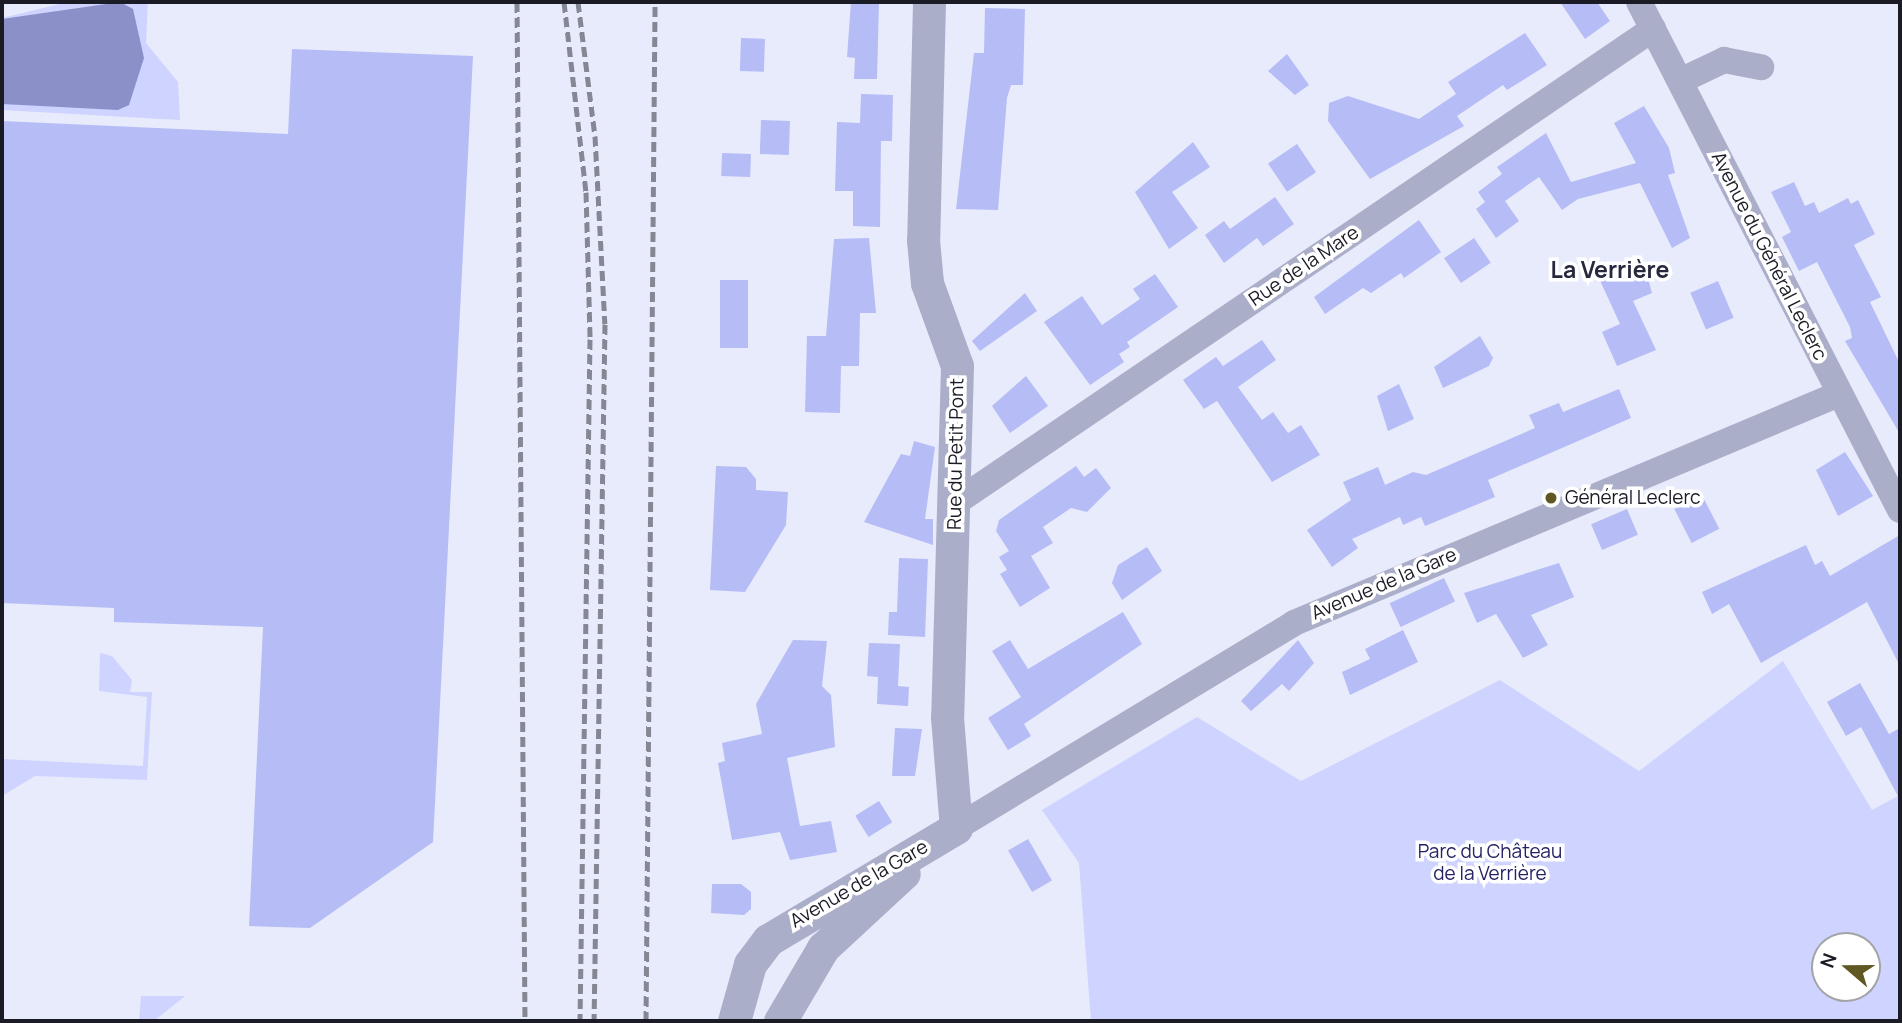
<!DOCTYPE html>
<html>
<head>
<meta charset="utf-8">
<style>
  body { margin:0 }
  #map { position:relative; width:1902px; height:1023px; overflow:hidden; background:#e8ebfc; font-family:Manrope,sans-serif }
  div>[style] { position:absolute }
  .green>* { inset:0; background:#ced3ff }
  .water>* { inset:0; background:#8b90c8 }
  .building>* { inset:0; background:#b6bcf6; transform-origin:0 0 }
  .minor>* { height:26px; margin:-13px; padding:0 13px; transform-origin:13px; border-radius:13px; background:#abaec8 }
  .tertiary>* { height:33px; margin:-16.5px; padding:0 16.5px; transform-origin:16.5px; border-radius:16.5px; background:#abaec8 }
  .rail>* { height:5px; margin-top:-2.5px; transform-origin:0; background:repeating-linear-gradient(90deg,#858794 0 10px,transparent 0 15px) }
  .dots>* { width:19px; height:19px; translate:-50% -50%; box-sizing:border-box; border:4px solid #fff; border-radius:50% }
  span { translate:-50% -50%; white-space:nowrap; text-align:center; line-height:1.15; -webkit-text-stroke:7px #fff; paint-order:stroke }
  .street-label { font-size:19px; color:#1a1b25 }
  .poi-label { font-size:19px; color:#1a1b25 }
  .left { translate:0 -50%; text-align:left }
  .park-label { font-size:19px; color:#262365 }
  .quarter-label { font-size:23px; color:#26283e; font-weight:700 }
  .frame { position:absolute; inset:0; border:4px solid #1a1b25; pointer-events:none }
  .north { position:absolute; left:1811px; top:932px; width:70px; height:70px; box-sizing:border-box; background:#fff; border:2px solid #a3a4a8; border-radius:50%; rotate:290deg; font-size:19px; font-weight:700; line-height:28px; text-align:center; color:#1a1b25 }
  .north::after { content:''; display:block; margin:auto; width:24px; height:32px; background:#605723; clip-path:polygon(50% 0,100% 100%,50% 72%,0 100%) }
</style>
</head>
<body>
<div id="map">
  <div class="green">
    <div style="clip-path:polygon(68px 2px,148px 2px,146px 43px,178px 82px,180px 120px,2px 110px,2px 18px)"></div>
    <div style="clip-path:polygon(100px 653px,112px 656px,132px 680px,130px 692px,152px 692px,147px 780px,35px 776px,2px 796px,2px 759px,143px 766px,147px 697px,99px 691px)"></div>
    <div style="clip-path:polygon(evenodd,1783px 661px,1872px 810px,1900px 795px,1900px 1021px,1091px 1021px,1079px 863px,1042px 810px,1197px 717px,1301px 781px,1500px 680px,1639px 771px,1783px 661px,1825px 946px,1867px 946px,1867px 988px,1825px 988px,1825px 946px)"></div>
    <div style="clip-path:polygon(141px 996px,185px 996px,154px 1021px,139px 1021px)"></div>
  </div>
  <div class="water">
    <div style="clip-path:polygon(120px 2px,133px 9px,144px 58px,129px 105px,118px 110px,2px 104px,2px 19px)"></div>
  </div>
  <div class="building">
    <div style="clip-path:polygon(851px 2px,879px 2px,877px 79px,854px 79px,855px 58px,847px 57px)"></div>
    <div style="clip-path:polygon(1560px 2px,1597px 2px,1610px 21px,1585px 39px)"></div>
    <div style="clip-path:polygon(985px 8px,1025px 9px,1023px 85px,1011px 85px,1007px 98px,998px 210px,956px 209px,974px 53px,984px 53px)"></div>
    <div style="clip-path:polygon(1525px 33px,1547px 65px,1507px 90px,1503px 85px,1457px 116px,1464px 126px,1370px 179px,1328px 121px,1329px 103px,1348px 96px,1419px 119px,1456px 94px,1448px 82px)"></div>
    <div style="left:741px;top:38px;width:24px;height:33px;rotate:2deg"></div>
    <div style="clip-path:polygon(292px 49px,473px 56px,433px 842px,310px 928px,249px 926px,263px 627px,114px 622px,114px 608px,2px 603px,2px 121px,288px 134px)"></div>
    <div style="clip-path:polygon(1287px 54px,1309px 85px,1295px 95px,1268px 71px)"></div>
    <div style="clip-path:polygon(861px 94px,893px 95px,892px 141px,881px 141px,880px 227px,853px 226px,853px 191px,835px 191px,837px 122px,860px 123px)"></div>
    <div style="clip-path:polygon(1644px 106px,1669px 148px,1675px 173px,1668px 175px,1690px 238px,1672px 248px,1640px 183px,1578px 199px,1562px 210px,1539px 177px,1505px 201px,1519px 221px,1496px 238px,1476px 209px,1485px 202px,1478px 192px,1502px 174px,1497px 167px,1546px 133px,1571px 182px,1636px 163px,1614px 123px)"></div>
    <div style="left:761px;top:120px;width:29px;height:34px;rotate:2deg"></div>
    <div style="clip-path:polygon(1193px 142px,1210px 167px,1172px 192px,1198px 228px,1169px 249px,1135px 192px)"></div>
    <div style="left:1297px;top:144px;width:34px;height:35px;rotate:56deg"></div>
    <div style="left:722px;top:153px;width:29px;height:23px;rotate:2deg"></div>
    <div style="clip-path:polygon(1794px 182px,1805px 206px,1814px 202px,1819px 213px,1848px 198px,1851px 204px,1858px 200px,1875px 234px,1854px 245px,1881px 297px,1870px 302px,1900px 364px,1900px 434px,1845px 341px,1852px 338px,1850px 327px,1817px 262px,1799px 271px,1782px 237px,1791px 232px,1771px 192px)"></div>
    <div style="clip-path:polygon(1275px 197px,1294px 224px,1263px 246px,1257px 238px,1224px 263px,1205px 235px,1224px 221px,1230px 229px)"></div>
    <div style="clip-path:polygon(1419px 220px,1441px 252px,1404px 278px,1401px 273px,1371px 293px,1363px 288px,1325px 314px,1314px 297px)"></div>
    <div style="clip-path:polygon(869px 238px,876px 313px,860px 313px,859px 366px,841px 366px,840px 413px,805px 412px,807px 336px,826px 336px,834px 239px)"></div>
    <div style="left:1474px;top:238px;width:30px;height:36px;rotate:56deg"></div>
    <div style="clip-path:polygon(1626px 261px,1633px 272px,1645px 267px,1652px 293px,1633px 301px,1656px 350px,1617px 366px,1602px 332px,1620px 324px,1597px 274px)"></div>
    <div style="clip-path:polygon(1155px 274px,1178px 307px,1127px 342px,1130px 347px,1119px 354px,1124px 362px,1090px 385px,1044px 322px,1082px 296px,1102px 325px,1140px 299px,1133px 289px)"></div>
    <div style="left:720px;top:280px;width:28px;height:68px"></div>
    <div style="left:1718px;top:281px;width:40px;height:30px;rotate:67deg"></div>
    <div style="clip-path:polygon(1025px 293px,1037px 311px,980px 351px,972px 341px)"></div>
    <div style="clip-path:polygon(1480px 336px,1493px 358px,1489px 366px,1443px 388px,1434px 367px)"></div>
    <div style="clip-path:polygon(1262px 340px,1276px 360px,1238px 387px,1262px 420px,1273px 412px,1288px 433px,1301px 425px,1320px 455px,1272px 482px,1217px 401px,1204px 409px,1183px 380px,1216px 357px,1223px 366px)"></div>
    <div style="clip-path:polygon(1026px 376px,1048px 406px,1010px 433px,992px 406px)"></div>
    <div style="clip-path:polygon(1399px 384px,1414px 419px,1388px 431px,1377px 396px)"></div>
    <div style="clip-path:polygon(1619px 389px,1631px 418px,1488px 480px,1495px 497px,1425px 526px,1421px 517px,1403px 525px,1400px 517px,1352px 539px,1358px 548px,1332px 567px,1307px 530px,1351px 500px,1343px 482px,1378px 467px,1385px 485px,1413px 472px,1426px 475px,1535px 428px,1529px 415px,1559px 403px,1563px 412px)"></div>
    <div style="clip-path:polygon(914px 441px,935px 447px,925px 519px,933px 519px,933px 545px,864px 522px,901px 454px,910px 456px)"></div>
    <div style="clip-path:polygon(1845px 452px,1873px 496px,1838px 516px,1816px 470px)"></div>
    <div style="clip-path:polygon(716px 466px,746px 467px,756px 479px,756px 490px,788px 492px,786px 525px,745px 592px,710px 590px)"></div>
    <div style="clip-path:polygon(1076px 466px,1084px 477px,1096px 468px,1111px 488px,1087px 512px,1071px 508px,1043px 527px,1053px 543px,1031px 556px,1050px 588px,1020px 607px,1000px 574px,1007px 570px,999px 557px,1009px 551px,996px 531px,999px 520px)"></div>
    <div style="left:1702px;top:495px;width:38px;height:31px;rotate:63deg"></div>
    <div style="left:1627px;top:509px;width:28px;height:39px;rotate:67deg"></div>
    <div style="clip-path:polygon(1900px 535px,1900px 666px,1867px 602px,1761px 663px,1729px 604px,1712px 614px,1702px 592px,1806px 545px,1815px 565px,1822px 561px,1830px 576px)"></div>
    <div style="clip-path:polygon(1147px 547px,1162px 571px,1122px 600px,1112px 583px,1118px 565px)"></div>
    <div style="clip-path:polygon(899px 558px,928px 559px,925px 637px,888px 635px,889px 612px,897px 612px)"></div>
    <div style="clip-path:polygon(1559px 563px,1574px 597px,1531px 615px,1548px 645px,1523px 658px,1496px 614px,1477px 623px,1464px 593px)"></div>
    <div style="left:1444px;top:578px;width:26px;height:60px;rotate:65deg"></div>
    <div style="clip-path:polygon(1123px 612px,1142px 644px,1024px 724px,1031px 736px,1008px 750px,988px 718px,1021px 697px,992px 651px,1010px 640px,1028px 669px)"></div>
    <div style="clip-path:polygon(1403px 630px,1418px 662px,1350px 695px,1342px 672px,1370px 659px,1365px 649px)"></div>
    <div style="clip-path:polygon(793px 640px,827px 641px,822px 686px,831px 695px,835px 747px,787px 758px,800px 826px,831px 821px,837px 852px,790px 860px,780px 832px,732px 840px,718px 763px,725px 761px,722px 743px,762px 734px,756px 704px)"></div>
    <div style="clip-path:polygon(1298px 640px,1314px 663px,1289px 691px,1282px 684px,1251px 711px,1241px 701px)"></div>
    <div style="clip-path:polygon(869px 643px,900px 644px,898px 686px,909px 687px,908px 706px,877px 704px,878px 677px,867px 676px)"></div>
    <div style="clip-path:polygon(1860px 683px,1889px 734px,1900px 728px,1900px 800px,1861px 727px,1846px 736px,1827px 702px)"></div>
    <div style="clip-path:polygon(895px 728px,922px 729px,915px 776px,892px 776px)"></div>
    <div style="left:879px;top:801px;width:25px;height:28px;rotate:58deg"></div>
    <div style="left:1028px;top:839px;width:48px;height:23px;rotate:60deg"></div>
    <div style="clip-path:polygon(712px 884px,741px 884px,751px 892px,751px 909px,744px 915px,711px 913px)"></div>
  </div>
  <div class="minor">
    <div style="left:1639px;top:2px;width:571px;rotate:62.81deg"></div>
    <div style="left:1680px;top:81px;width:49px;rotate:-25.5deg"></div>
    <div style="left:1724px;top:60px;width:38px;rotate:11deg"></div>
    <div style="left:955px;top:503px;width:844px;rotate:-34.18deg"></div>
    <div style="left:956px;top:828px;width:395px;rotate:-31.2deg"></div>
    <div style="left:1294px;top:623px;width:591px;rotate:-22.79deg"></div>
  </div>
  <div class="tertiary">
    <div style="left:929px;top:2px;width:238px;rotate:91.4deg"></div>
    <div style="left:923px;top:240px;width:43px;rotate:84.7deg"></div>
    <div style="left:927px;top:283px;width:88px;rotate:70.1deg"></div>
    <div style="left:957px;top:366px;width:351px;rotate:91.6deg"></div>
    <div style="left:947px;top:717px;width:111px;rotate:85.4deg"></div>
    <div style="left:734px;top:1021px;width:59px;rotate:-74.3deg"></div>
    <div style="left:750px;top:964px;width:30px;rotate:-53deg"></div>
    <div style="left:768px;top:940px;width:219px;rotate:-30.8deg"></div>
    <div style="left:780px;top:1021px;width:85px;rotate:-59.5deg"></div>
    <div style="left:823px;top:948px;width:110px;rotate:-42.8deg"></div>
  </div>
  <div class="rail">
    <div style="left:517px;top:2px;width:1019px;rotate:89.55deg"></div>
    <div style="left:564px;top:2px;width:191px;rotate:83.4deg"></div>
    <div style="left:586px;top:192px;width:147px;rotate:88.4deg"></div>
    <div style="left:590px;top:339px;width:682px;rotate:90.84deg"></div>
    <div style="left:578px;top:2px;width:135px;rotate:82.8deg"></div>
    <div style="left:595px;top:136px;width:188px;rotate:87deg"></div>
    <div style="left:605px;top:324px;width:697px;rotate:90.9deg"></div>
    <div style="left:646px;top:1021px;width:1019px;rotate:-89.49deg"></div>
  </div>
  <div class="dots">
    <div style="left:1551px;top:498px;background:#605723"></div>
  </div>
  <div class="street-label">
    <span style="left:1769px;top:256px;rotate:63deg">Avenue du Général Leclerc</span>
    <span style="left:1304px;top:266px;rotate:-34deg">Rue de la Mare</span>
    <span style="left:956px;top:454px;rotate:-89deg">Rue du Petit Pont</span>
    <span style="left:1384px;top:584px;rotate:-23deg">Avenue de la Gare</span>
    <span style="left:859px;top:884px;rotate:-30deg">Avenue de la Gare</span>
  </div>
  <div class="poi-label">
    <span class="left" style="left:1565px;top:498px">Général Leclerc</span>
  </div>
  <div class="park-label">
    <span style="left:1490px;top:863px">Parc du Château<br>de la Verrière</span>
  </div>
  <div class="quarter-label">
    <span style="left:1610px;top:269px">La Verrière</span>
  </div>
  <div class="frame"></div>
  <div class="north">N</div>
</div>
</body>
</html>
